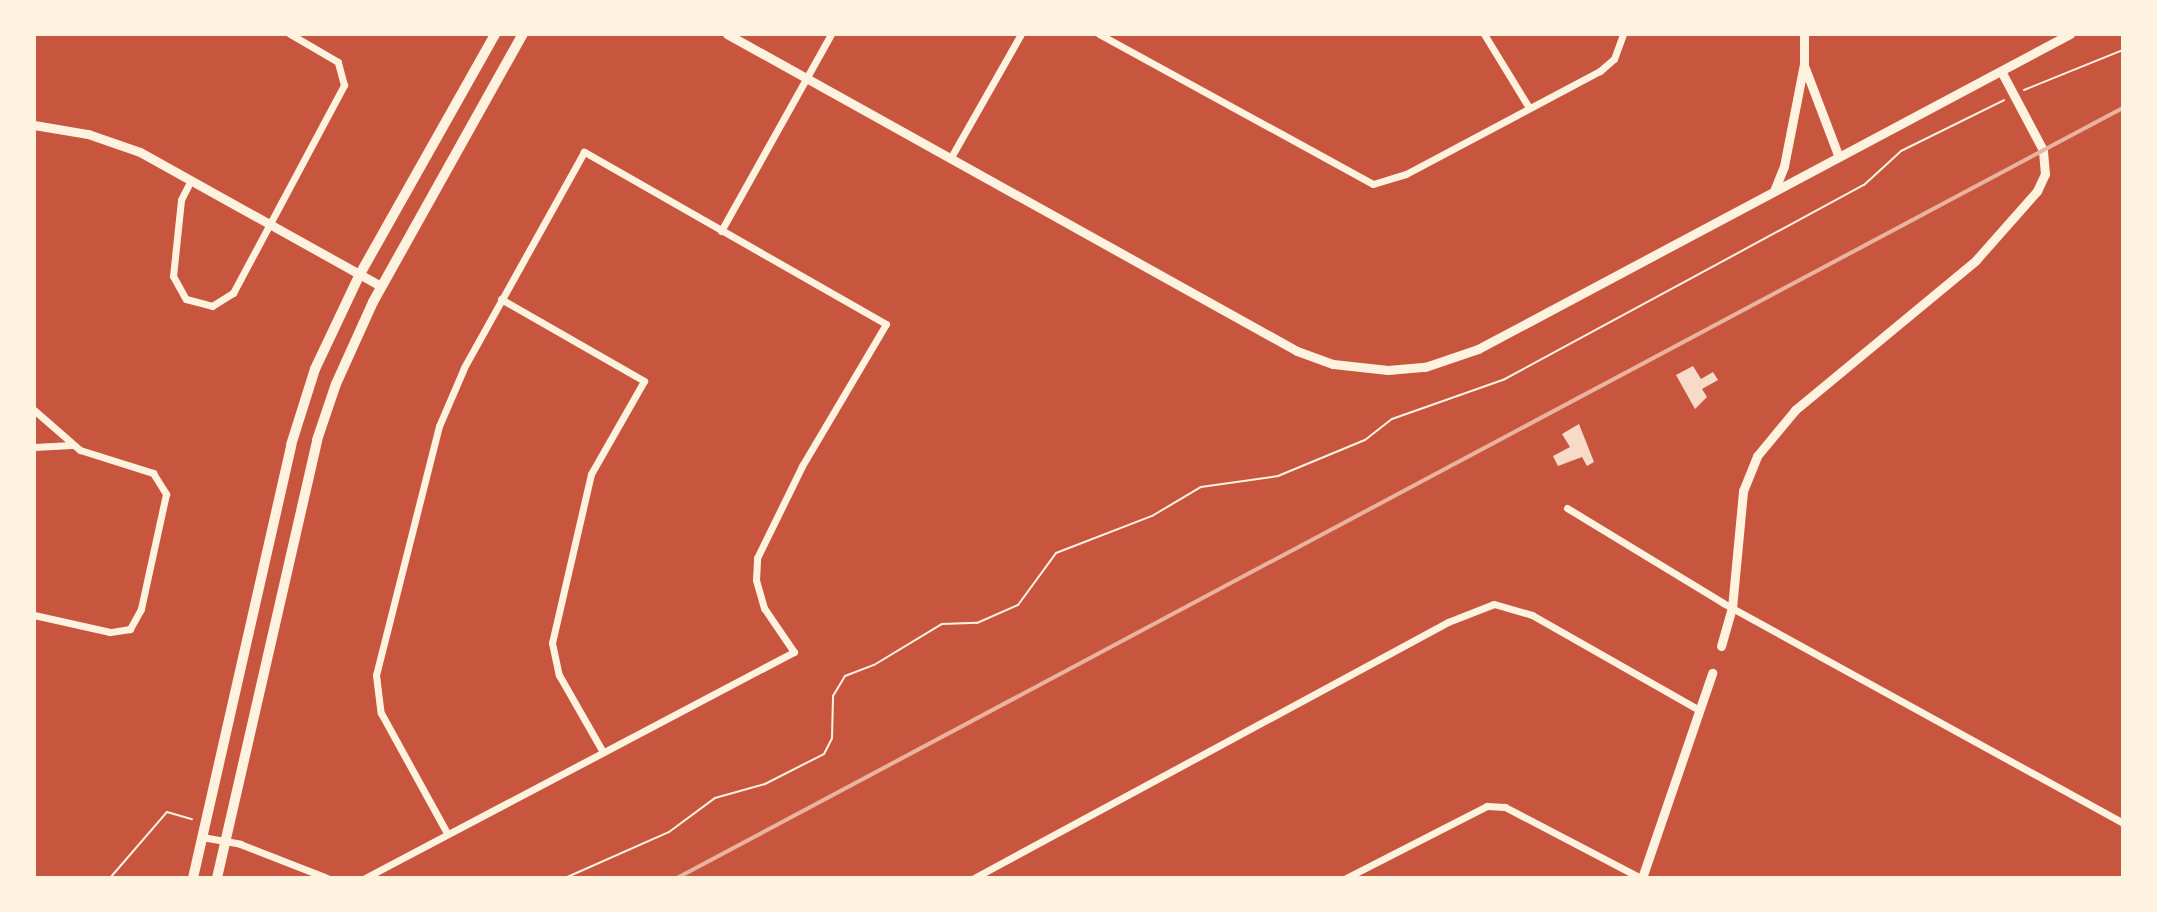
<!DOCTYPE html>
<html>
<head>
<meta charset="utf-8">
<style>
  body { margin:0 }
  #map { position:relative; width:2157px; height:912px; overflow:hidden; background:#c8553d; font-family:"Libre Baskerville",serif }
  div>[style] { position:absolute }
  .building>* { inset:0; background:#f7dbc8 }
  .path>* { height:2px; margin:-1px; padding:0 1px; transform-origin:1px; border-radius:1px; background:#fff3e0 }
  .minor>* { height:7px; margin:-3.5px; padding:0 3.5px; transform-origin:3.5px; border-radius:3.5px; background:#fff3e0 }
  .tertiary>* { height:9px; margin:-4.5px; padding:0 4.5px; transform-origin:4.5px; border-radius:4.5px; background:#fff3e0 }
  .secondary>* { height:10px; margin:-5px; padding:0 5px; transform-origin:5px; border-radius:5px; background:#fff3e0 }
  .rail>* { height:4px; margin:-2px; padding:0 2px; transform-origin:2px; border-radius:2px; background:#e9b49f }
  span { translate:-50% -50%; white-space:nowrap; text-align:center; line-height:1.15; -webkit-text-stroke:6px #fff3e0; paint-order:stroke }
  .frame { position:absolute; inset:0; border:36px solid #fff3e0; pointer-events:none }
</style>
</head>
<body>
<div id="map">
  <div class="building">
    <div style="clip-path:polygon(1693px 366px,1701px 379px,1713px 372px,1718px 380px,1702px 389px,1707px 397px,1695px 409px,1676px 375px)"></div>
    <div style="clip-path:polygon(1579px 424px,1594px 462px,1587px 466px,1582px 457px,1558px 466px,1553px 456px,1570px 447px,1562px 434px)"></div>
  </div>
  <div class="path">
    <div style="left:2024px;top:90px;width:107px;rotate:-22deg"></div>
    <div style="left:110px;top:878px;width:87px;rotate:-49.2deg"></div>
    <div style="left:167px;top:812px;width:26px;rotate:16deg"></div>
    <div style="left:565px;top:878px;width:114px;rotate:-23.9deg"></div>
    <div style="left:669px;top:832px;width:57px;rotate:-36.5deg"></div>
    <div style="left:715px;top:798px;width:52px;rotate:-15.6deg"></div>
    <div style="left:765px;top:784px;width:66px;rotate:-27deg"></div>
    <div style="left:824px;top:754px;width:18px;rotate:-63deg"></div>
    <div style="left:832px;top:738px;width:42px;rotate:-88.6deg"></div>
    <div style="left:833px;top:696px;width:23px;rotate:-59deg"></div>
    <div style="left:845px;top:676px;width:31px;rotate:-21deg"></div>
    <div style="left:874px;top:665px;width:79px;rotate:-31.1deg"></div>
    <div style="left:942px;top:624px;width:35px;rotate:-2deg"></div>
    <div style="left:977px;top:623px;width:45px;rotate:-23.7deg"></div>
    <div style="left:1018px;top:605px;width:64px;rotate:-53.8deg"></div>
    <div style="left:1056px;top:553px;width:103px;rotate:-21.1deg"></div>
    <div style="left:1152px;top:516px;width:57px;rotate:-30.6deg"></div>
    <div style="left:1201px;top:487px;width:78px;rotate:-8.1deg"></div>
    <div style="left:1278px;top:476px;width:94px;rotate:-22.5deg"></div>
    <div style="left:1365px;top:440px;width:34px;rotate:-38deg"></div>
    <div style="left:1392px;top:419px;width:118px;rotate:-19.4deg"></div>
    <div style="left:1503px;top:380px;width:410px;rotate:-28.4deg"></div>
    <div style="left:1864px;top:185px;width:50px;rotate:-42.6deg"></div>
    <div style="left:1901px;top:151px;width:115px;rotate:-26.3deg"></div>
  </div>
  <div class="minor">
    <div style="left:1099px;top:34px;width:312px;rotate:28.7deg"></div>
    <div style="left:1373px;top:184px;width:34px;rotate:-17deg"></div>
    <div style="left:1406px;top:174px;width:220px;rotate:-28deg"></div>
    <div style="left:1600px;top:71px;width:18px;rotate:-41deg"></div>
    <div style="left:1614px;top:59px;width:27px;rotate:-70deg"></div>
    <div style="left:1484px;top:34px;width:84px;rotate:58.6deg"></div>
    <div style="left:950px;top:159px;width:144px;rotate:-60.4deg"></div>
    <div style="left:191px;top:180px;width:22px;rotate:117deg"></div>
    <div style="left:181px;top:200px;width:76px;rotate:96deg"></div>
    <div style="left:173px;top:276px;width:26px;rotate:61deg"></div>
    <div style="left:186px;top:299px;width:27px;rotate:15deg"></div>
    <div style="left:212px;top:306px;width:25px;rotate:-32deg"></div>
    <div style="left:233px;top:293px;width:236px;rotate:-61.9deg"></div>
    <div style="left:344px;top:85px;width:24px;rotate:-105deg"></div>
    <div style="left:338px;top:62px;width:56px;rotate:-149.7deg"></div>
    <div style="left:721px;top:231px;width:226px;rotate:-60.8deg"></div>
    <div style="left:501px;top:299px;width:165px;rotate:29.8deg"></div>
    <div style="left:644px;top:381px;width:107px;rotate:119.7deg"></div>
    <div style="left:591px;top:474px;width:173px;rotate:103deg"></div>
    <div style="left:552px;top:643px;width:33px;rotate:78deg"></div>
    <div style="left:559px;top:675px;width:89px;rotate:60.3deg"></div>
    <div style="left:34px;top:410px;width:61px;rotate:41deg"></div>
    <div style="left:80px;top:450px;width:77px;rotate:17.5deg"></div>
    <div style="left:153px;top:473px;width:25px;rotate:58deg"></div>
    <div style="left:166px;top:494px;width:118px;rotate:102.3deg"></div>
    <div style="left:141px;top:609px;width:23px;rotate:119deg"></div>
    <div style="left:130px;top:629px;width:20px;rotate:171deg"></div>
    <div style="left:110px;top:632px;width:78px;rotate:-167.4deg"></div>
    <div style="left:34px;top:447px;width:38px;rotate:-3deg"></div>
    <div style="left:1567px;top:508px;width:183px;rotate:31.3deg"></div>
    <div style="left:1723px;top:603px;width:457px;rotate:28.8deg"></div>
    <div style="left:202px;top:837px;width:39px;rotate:10deg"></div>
    <div style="left:240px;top:844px;width:93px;rotate:21.3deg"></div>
    <div style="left:365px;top:878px;width:485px;rotate:-27.8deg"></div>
    <div style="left:794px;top:652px;width:53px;rotate:-124.3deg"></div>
    <div style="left:764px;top:608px;width:29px;rotate:-106deg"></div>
    <div style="left:756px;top:580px;width:22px;rotate:-87deg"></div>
    <div style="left:757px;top:558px;width:102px;rotate:-63.9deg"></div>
    <div style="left:802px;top:466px;width:165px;rotate:-59.4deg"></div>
    <div style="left:886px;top:324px;width:348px;rotate:-150.3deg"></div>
    <div style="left:584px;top:152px;width:247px;rotate:119.1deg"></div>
    <div style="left:464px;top:368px;width:63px;rotate:113.3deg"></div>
    <div style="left:439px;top:426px;width:257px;rotate:104.2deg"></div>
    <div style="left:376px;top:675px;width:38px;rotate:83deg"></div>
    <div style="left:381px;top:713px;width:137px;rotate:61.2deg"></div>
    <div style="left:974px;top:878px;width:539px;rotate:-28.37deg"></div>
    <div style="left:1448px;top:622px;width:49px;rotate:-21.4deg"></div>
    <div style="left:1494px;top:604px;width:40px;rotate:16deg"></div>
    <div style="left:1532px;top:615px;width:192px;rotate:29.6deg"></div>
    <div style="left:1346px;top:878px;width:158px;rotate:-27.1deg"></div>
    <div style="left:1487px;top:806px;width:18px;rotate:3deg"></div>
    <div style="left:1505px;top:807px;width:153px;rotate:27.6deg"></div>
  </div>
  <div class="tertiary">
    <div style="left:727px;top:34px;width:652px;rotate:29.08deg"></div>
    <div style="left:1297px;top:351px;width:38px;rotate:20deg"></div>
    <div style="left:1333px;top:364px;width:55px;rotate:6.2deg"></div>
    <div style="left:1388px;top:370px;width:37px;rotate:-5deg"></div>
    <div style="left:1425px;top:367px;width:56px;rotate:-18.8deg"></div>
    <div style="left:1478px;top:349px;width:671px;rotate:-28.02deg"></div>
    <div style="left:1805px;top:68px;width:93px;rotate:69.2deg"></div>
    <div style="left:34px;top:125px;width:55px;rotate:9.5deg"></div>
    <div style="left:88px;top:134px;width:55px;rotate:19.1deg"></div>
    <div style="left:140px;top:152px;width:276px;rotate:29.1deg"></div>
    <div style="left:1774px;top:191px;width:27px;rotate:-68deg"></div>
    <div style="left:1784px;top:166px;width:104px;rotate:-78.9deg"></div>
    <div style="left:1804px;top:64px;width:30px;rotate:-90deg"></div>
    <div style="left:1721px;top:646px;width:40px;rotate:-74deg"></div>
    <div style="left:1732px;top:608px;width:118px;rotate:-84.6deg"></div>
    <div style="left:1743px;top:491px;width:38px;rotate:-68deg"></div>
    <div style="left:1757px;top:456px;width:60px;rotate:-50.4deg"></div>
    <div style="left:1795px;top:410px;width:235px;rotate:-39.6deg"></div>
    <div style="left:1976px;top:260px;width:92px;rotate:-48.5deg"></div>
    <div style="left:2037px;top:191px;width:19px;rotate:-65deg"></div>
    <div style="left:2045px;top:174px;width:24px;rotate:-95deg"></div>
    <div style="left:2043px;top:150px;width:87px;rotate:-118deg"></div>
    <div style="left:1642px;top:878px;width:217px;rotate:-71.1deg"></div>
  </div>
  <div class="secondary">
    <div style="left:193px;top:878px;width:444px;rotate:-77.2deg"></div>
    <div style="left:291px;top:445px;width:80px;rotate:-72.5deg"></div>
    <div style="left:315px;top:369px;width:105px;rotate:-64.7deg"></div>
    <div style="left:360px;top:274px;width:275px;rotate:-60.6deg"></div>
    <div style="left:217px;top:878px;width:449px;rotate:-77.1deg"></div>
    <div style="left:317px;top:440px;width:59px;rotate:-71.3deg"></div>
    <div style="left:336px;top:384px;width:90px;rotate:-65.7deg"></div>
    <div style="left:373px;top:302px;width:307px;rotate:-60.8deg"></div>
  </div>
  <div class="rail">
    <div style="left:677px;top:878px;width:1638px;rotate:-28.04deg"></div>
  </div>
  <div class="frame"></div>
</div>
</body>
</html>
